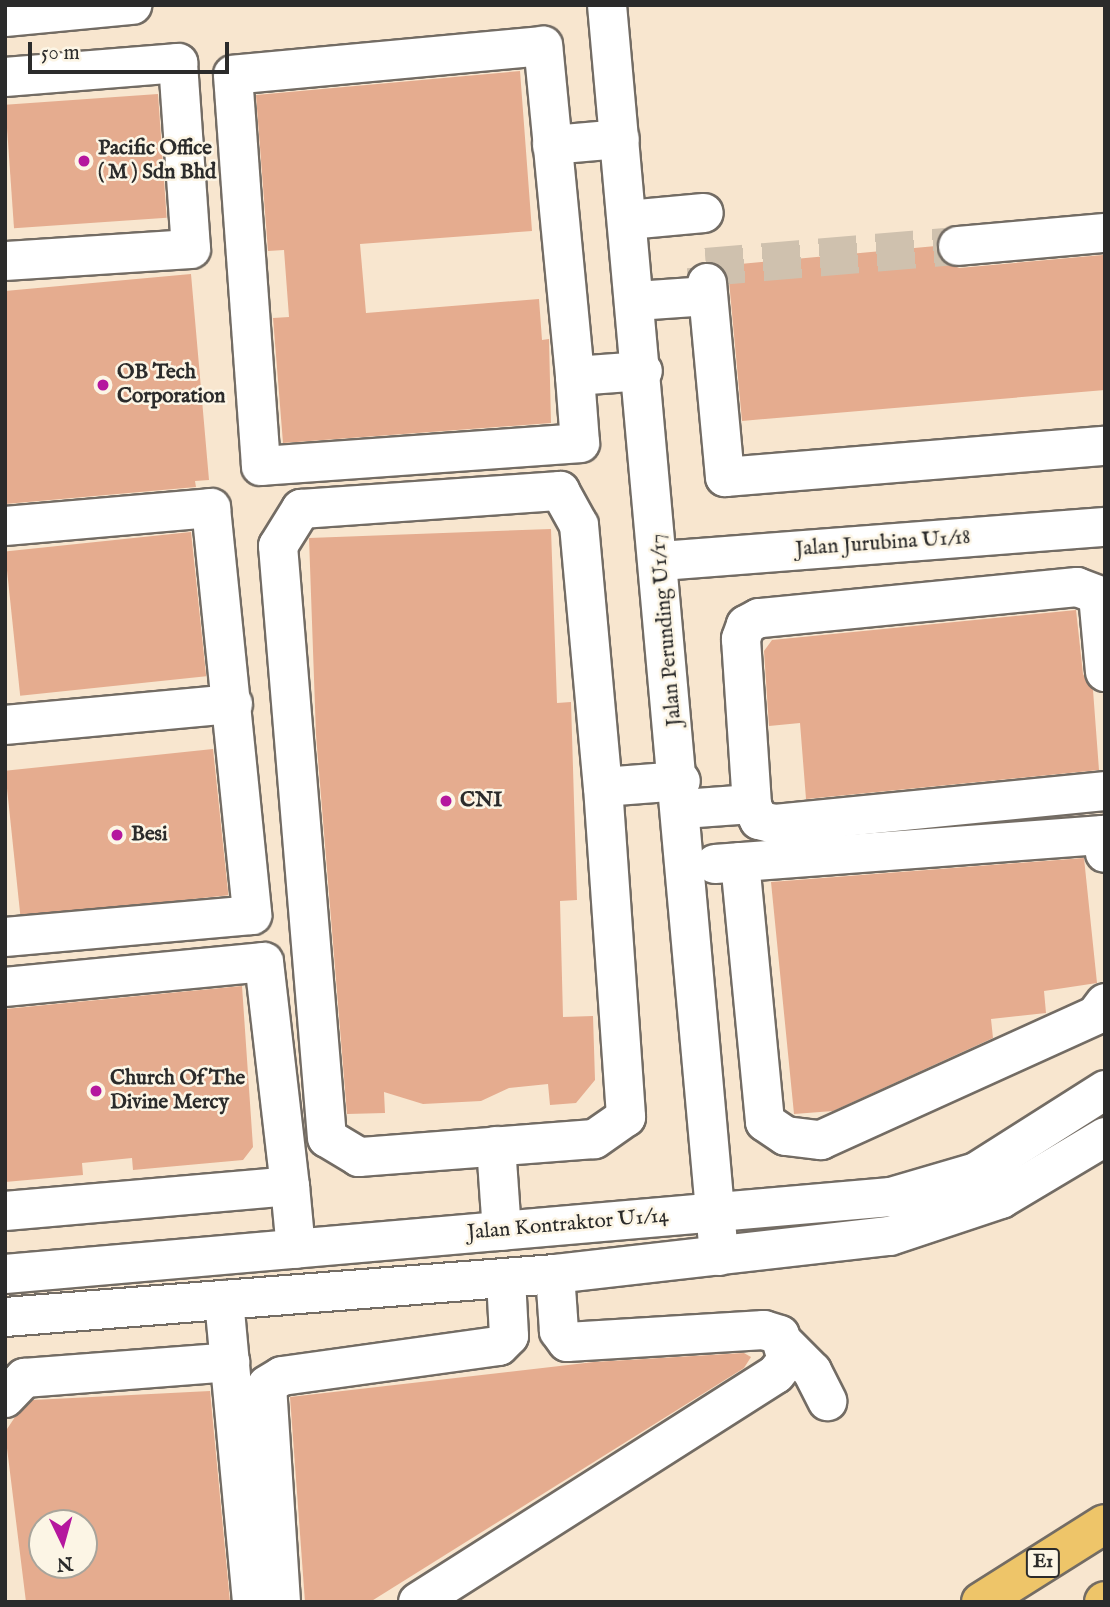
<!DOCTYPE html>
<html>
<head>
<meta charset="utf-8">
<style>
  body { margin:0 }
  #map { position:relative; width:1110px; height:1607px; overflow:hidden; background:#f8e6cf; font-family:"IM FELL English",serif }
  div>[style] { position:absolute }
  .building>* { inset:0; background:#e5ac8f; transform-origin:0 0 }
  .minor-tunnel>* { height:38px; margin-top:-19px; transform-origin:0; background:repeating-linear-gradient(90deg,#cfc1ae 0 38px,transparent 0 57px) }
  .roads { filter:drop-shadow(2px 0 #736c64) drop-shadow(-2px 0 #736c64) drop-shadow(0 2px #736c64) drop-shadow(0 -2px #736c64) }
  .minor>* { height:38px; margin:-19px; padding:0 19px; transform-origin:19px; border-radius:19px; background:#fff }
  .highway>* { height:38px; margin:-19px; padding:0 19px; transform-origin:19px; border-radius:19px; background:#eec569 }
  .dots>* { width:19px; height:19px; translate:-50% -50%; box-sizing:border-box; border:4px solid #fcf5e5; border-radius:50% }
  span { translate:-50% -50%; white-space:nowrap; text-align:center; line-height:1.15; -webkit-text-stroke:5px #fcf5e5; paint-order:stroke }
  .shield-label span { padding:2px 5px; background:#fcf5e5; border:2px solid; border-radius:5px; -webkit-text-stroke-width:0 }
  .shield-label { font-size:19px; color:#2b2b2b; font-weight:700 }
  .poi-label { font-size:21px; color:#2b2b2b; font-weight:700 }
  .left { translate:0 -50%; text-align:left }
  .street-label { font-size:21px; color:#2b2b2b }
  .frame { position:absolute; inset:0; border:7px solid #2b2b2b; pointer-events:none }
  .north { position:absolute; left:28px; top:1509px; width:70px; height:70px; box-sizing:border-box; background:#fcf5e5; border:2px solid #a8a49b; border-radius:50%; rotate:175deg; font-size:19px; font-weight:700; line-height:28px; text-align:center; color:#2b2b2b }
  .north::after { content:''; display:block; margin:auto; width:24px; height:32px; background:#b5179e; clip-path:polygon(50% 0,100% 100%,50% 72%,0 100%) }
  .scale { position:absolute; left:28px; top:42px; width:201px; height:32px; box-sizing:border-box; border:4px solid #2b2b2b; border-top:0; padding-left:9px; font-size:21px; line-height:24px; white-space:nowrap; color:#2b2b2b; -webkit-text-stroke:5px #fcf5e5; paint-order:stroke }
</style>
</head>
<body>
<div id="map">
  <div class="building">
    <div style="clip-path:polygon(520px 71px,532px 231px,360px 244px,366px 313px,539px 299px,542px 340px,549px 339px,551px 423px,283px 443px,273px 318px,289px 317px,284px 250px,268px 251px,256px 95px)"></div>
    <div style="left:158px;top:94px;width:124px;height:153px;rotate:86deg"></div>
    <div style="clip-path:polygon(936px 246px,941px 259px,959px 268px,1103px 255px,1105px 390px,742px 421px,729px 281px,719px 266px)"></div>
    <div style="clip-path:polygon(191px 274px,209px 480px,195px 481px,196px 487px,5px 504px,5px 291px)"></div>
    <div style="clip-path:polygon(551px 529px,557px 703px,571px 702px,577px 900px,560px 901px,563px 1017px,593px 1016px,595px 1080px,576px 1103px,550px 1105px,548px 1084px,509px 1088px,481px 1101px,423px 1104px,384px 1092px,385px 1113px,347px 1114px,316px 735px,309px 538px)"></div>
    <div style="left:191px;top:532px;width:145px;height:187px;rotate:84deg"></div>
    <div style="clip-path:polygon(1076px 610px,1083px 674px,1093px 690px,1099px 770px,806px 799px,800px 723px,769px 726px,764px 651px,772px 640px)"></div>
    <div style="left:213px;top:749px;width:147px;height:209px;rotate:84deg"></div>
    <div style="clip-path:polygon(1084px 858px,1097px 983px,1044px 991px,1046px 1013px,991px 1019px,993px 1038px,833px 1111px,794px 1114px,771px 882px)"></div>
    <div style="clip-path:polygon(242px 986px,253px 1147px,243px 1160px,133px 1170px,132px 1158px,82px 1163px,83px 1175px,5px 1182px,5px 1009px)"></div>
    <div style="clip-path:polygon(744px 1353px,751px 1357px,744px 1368px,370px 1602px,305px 1602px,290px 1397px,594px 1362px)"></div>
    <div style="clip-path:polygon(evenodd,210px 1391px,230px 1602px,26px 1602px,5px 1432px,15px 1417px,33px 1400px,210px 1391px,42px 1523px,84px 1523px,84px 1565px,42px 1565px,42px 1523px)"></div>
  </div>
  <div class="minor-tunnel">
    <div style="left:707px;top:283px;width:16px;rotate:-94deg"></div>
    <div style="left:706px;top:267px;width:253px;rotate:-4.8deg"></div>
  </div>
  <div class="roads">
    <div class="minor">
      <div style="left:607px;top:5px;width:1256px;rotate:84.88deg"></div>
      <div style="left:5px;top:17px;width:128px;rotate:-5.4deg"></div>
      <div style="left:5px;top:77px;width:174px;rotate:-4.6deg"></div>
      <div style="left:178px;top:63px;width:186px;rotate:86deg"></div>
      <div style="left:191px;top:249px;width:186px;rotate:176.3deg"></div>
      <div style="left:552px;top:145px;width:68px;rotate:-5deg"></div>
      <div style="left:628px;top:220px;width:76px;rotate:-5.3deg"></div>
      <div style="left:958px;top:246px;width:148px;rotate:-5.1deg"></div>
      <div style="left:707px;top:283px;width:195px;rotate:84.7deg"></div>
      <div style="left:725px;top:477px;width:381px;rotate:-4.7deg"></div>
      <div style="left:636px;top:301px;width:72px;rotate:-4deg"></div>
      <div style="left:575px;top:376px;width:332px;rotate:-95.5deg"></div>
      <div style="left:543px;top:46px;width:311px;rotate:174.7deg"></div>
      <div style="left:233px;top:75px;width:392px;rotate:85.9deg"></div>
      <div style="left:261px;top:466px;width:320px;rotate:-4.1deg"></div>
      <div style="left:580px;top:443px;width:67px;rotate:-94.3deg"></div>
      <div style="left:575px;top:376px;width:68px;rotate:-4.2deg"></div>
      <div style="left:5px;top:526px;width:207px;rotate:-5deg"></div>
      <div style="left:211px;top:508px;width:409px;rotate:84.2deg"></div>
      <div style="left:252px;top:915px;width:248px;rotate:174.9deg"></div>
      <div style="left:661px;top:561px;width:445px;rotate:-4.4deg"></div>
      <div style="left:1105px;top:672px;width:77px;rotate:-95.2deg"></div>
      <div style="left:1098px;top:595px;width:22px;rotate:-159deg"></div>
      <div style="left:1077px;top:587px;width:320px;rotate:174.4deg"></div>
      <div style="left:759px;top:618px;width:15px;rotate:152deg"></div>
      <div style="left:746px;top:625px;width:15px;rotate:110deg"></div>
      <div style="left:741px;top:639px;width:167px;rotate:86.2deg"></div>
      <div style="left:752px;top:806px;width:16px;rotate:63deg"></div>
      <div style="left:759px;top:820px;width:16px;rotate:15deg"></div>
      <div style="left:774px;top:824px;width:333px;rotate:-5.7deg"></div>
      <div style="left:5px;top:725px;width:229px;rotate:-5.3deg"></div>
      <div style="left:603px;top:787px;width:331px;rotate:86deg"></div>
      <div style="left:626px;top:1117px;width:39px;rotate:145deg"></div>
      <div style="left:594px;top:1139px;width:236px;rotate:175.6deg"></div>
      <div style="left:359px;top:1157px;width:37px;rotate:-149deg"></div>
      <div style="left:327px;top:1138px;width:594px;rotate:-94.73deg"></div>
      <div style="left:278px;top:546px;width:44px;rotate:-58.1deg"></div>
      <div style="left:301px;top:509px;width:260px;rotate:-4deg"></div>
      <div style="left:560px;top:491px;width:39px;rotate:61deg"></div>
      <div style="left:579px;top:525px;width:263px;rotate:84.8deg"></div>
      <div style="left:603px;top:787px;width:78px;rotate:-4.4deg"></div>
      <div style="left:683px;top:809px;width:69px;rotate:-4.1deg"></div>
      <div style="left:740px;top:862px;width:261px;rotate:84.5deg"></div>
      <div style="left:765px;top:1122px;width:25px;rotate:34deg"></div>
      <div style="left:786px;top:1136px;width:35px;rotate:7deg"></div>
      <div style="left:821px;top:1140px;width:302px;rotate:-24.4deg"></div>
      <div style="left:1096px;top:1015px;width:15px;rotate:-53deg"></div>
      <div style="left:715px;top:864px;width:389px;rotate:-4.3deg"></div>
      <div style="left:1103px;top:835px;width:18px;rotate:84deg"></div>
      <div style="left:5px;top:987px;width:260px;rotate:-5.5deg"></div>
      <div style="left:264px;top:962px;width:226px;rotate:83.4deg"></div>
      <div style="left:496px;top:1146px;width:85px;rotate:86deg"></div>
      <div style="left:5px;top:1211px;width:286px;rotate:-5deg"></div>
      <div style="left:290px;top:1186px;width:63px;rotate:84.6deg"></div>
      <div style="left:5px;top:1274px;width:889px;rotate:-4.97deg"></div>
      <div style="left:891px;top:1197px;width:89px;rotate:-16.4deg"></div>
      <div style="left:976px;top:1172px;width:153px;rotate:-32.4deg"></div>
      <div style="left:224px;top:1300px;width:303px;rotate:84.7deg"></div>
      <div style="left:5px;top:1317px;width:552px;rotate:-4.47deg"></div>
      <div style="left:555px;top:1274px;width:337px;rotate:-6.5deg"></div>
      <div style="left:890px;top:1236px;width:117px;rotate:-18.4deg"></div>
      <div style="left:1001px;top:1199px;width:121px;rotate:-30.8deg"></div>
      <div style="left:786px;top:1345px;width:37px;rotate:45deg"></div>
      <div style="left:812px;top:1371px;width:34px;rotate:63deg"></div>
      <div style="left:5px;top:1398px;width:28px;rotate:-46deg"></div>
      <div style="left:24px;top:1378px;width:207px;rotate:-4.4deg"></div>
      <div style="left:281px;top:1602px;width:217px;rotate:-93.7deg"></div>
      <div style="left:267px;top:1385px;width:17px;rotate:-31deg"></div>
      <div style="left:282px;top:1376px;width:219px;rotate:-7.9deg"></div>
      <div style="left:499px;top:1346px;width:14px;rotate:-45deg"></div>
      <div style="left:509px;top:1336px;width:58px;rotate:-93deg"></div>
      <div style="left:418px;top:1602px;width:424px;rotate:-32.5deg"></div>
      <div style="left:776px;top:1374px;width:18px;rotate:-52deg"></div>
      <div style="left:787px;top:1360px;width:26px;rotate:-106deg"></div>
      <div style="left:780px;top:1335px;width:17px;rotate:-163deg"></div>
      <div style="left:764px;top:1330px;width:197px;rotate:176.5deg"></div>
      <div style="left:567px;top:1342px;width:14px;rotate:-126deg"></div>
      <div style="left:559px;top:1331px;width:57px;rotate:-94deg"></div>
    </div>
    <div class="highway">
      <div style="left:981px;top:1602px;width:146px;rotate:-32.2deg"></div>
      <div style="left:1104px;top:1602px;width:1px;rotate:-45deg"></div>
    </div>
  </div>
  <div class="dots">
    <div style="left:84px;top:161px;background:#b5179e"></div>
    <div style="left:103px;top:385px;background:#b5179e"></div>
    <div style="left:446px;top:801px;background:#b5179e"></div>
    <div style="left:117px;top:835px;background:#b5179e"></div>
    <div style="left:96px;top:1091px;background:#b5179e"></div>
  </div>
  <div class="shield-label">
    <span style="left:1043px;top:1563px">E1</span>
  </div>
  <div class="poi-label">
    <span class="left" style="left:98px;top:161px">Pacific Office<br>( M ) Sdn Bhd</span>
    <span class="left" style="left:117px;top:385px">OB Tech<br>Corporation</span>
    <span class="left" style="left:460px;top:801px">CNI</span>
    <span class="left" style="left:131px;top:835px">Besi</span>
    <span class="left" style="left:110px;top:1091px">Church Of The<br>Divine Mercy</span>
  </div>
  <div class="street-label">
    <span style="left:883px;top:544px;rotate:-4deg">Jalan Jurubina U1/18</span>
    <span style="left:667px;top:630px;rotate:-95deg">Jalan Perunding U1/17</span>
    <span style="left:568px;top:1225px;rotate:-5deg">Jalan Kontraktor U1/14</span>
  </div>
  <div class="frame"></div>
  <div class="north">N</div>
  <div class="scale">50 m</div>
</div>
</body>
</html>
